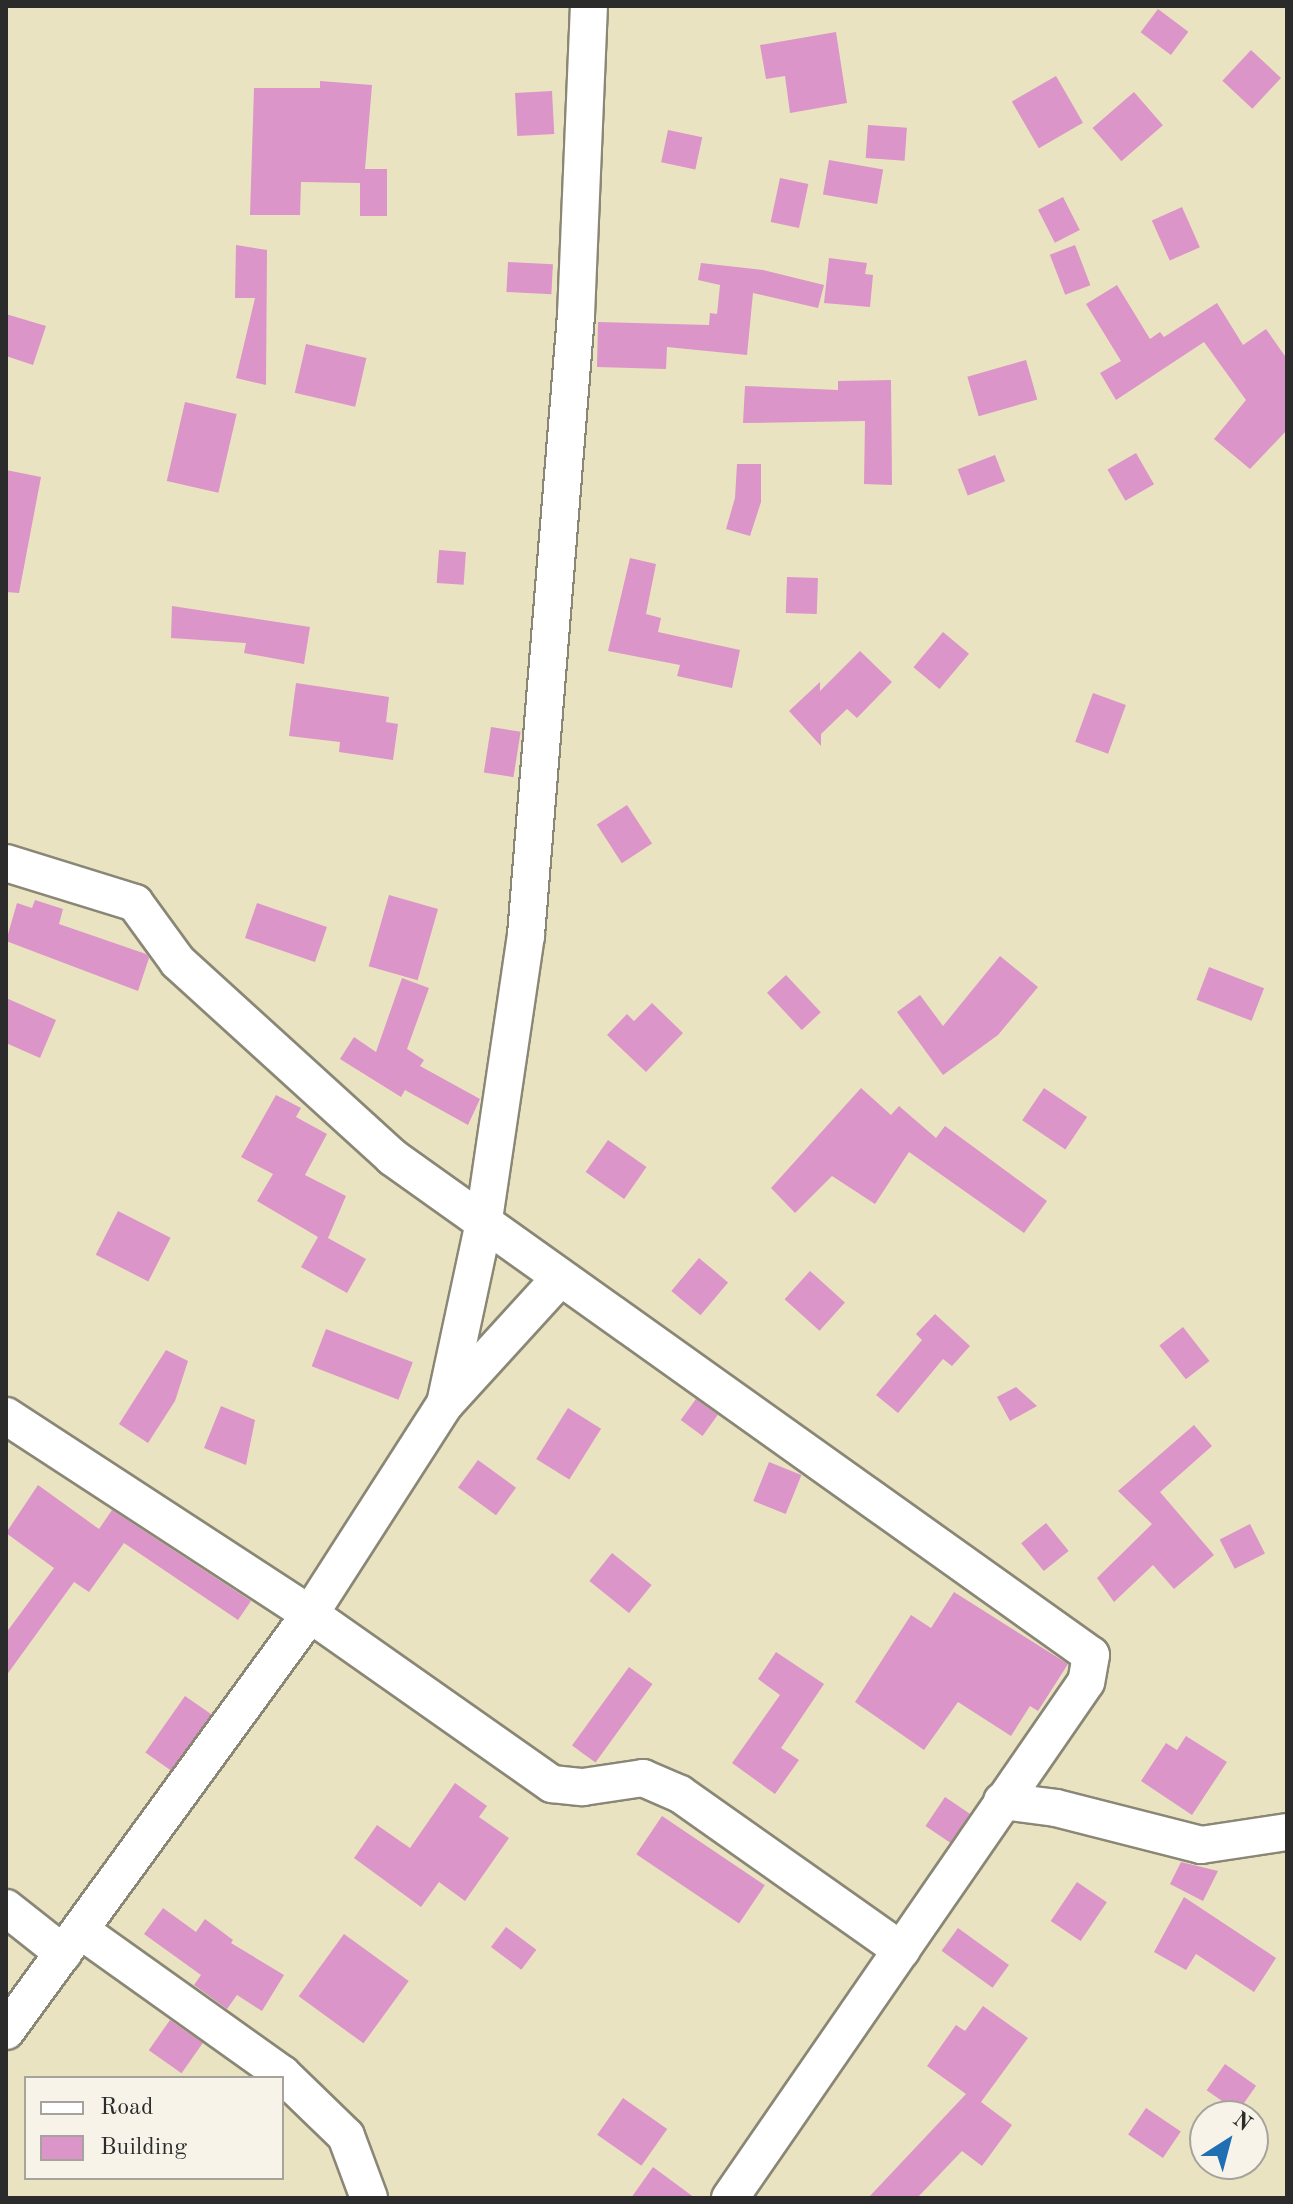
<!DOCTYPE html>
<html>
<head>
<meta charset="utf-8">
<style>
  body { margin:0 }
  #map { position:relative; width:1293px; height:2204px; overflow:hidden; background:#eae3c1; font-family:"Old Standard TT",serif }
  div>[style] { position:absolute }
  .building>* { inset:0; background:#db95c8; transform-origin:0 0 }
  .roads { filter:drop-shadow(2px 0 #8a8776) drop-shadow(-2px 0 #8a8776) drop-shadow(0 2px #8a8776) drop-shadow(0 -2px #8a8776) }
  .minor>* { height:36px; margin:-18px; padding:0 18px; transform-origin:18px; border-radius:18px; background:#fff }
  span { translate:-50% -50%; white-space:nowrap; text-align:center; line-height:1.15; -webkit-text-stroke:6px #f7f3e8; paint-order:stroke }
  .frame { position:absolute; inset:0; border:8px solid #2b2b2b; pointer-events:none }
  .legend { position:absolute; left:24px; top:2076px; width:260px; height:104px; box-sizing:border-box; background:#f7f3e8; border:2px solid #a5a39c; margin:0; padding:10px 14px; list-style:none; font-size:24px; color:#2b2b2b }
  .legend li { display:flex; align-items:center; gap:16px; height:40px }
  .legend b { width:40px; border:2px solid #a5a39c }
  .north { position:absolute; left:1189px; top:2100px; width:80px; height:80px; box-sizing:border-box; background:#f7f3e8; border:2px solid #a5a39c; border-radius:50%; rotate:36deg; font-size:22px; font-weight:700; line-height:32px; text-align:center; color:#2b2b2b }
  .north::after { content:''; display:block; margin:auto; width:28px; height:36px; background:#1f6fb2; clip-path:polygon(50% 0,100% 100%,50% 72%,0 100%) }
</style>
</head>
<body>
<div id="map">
  <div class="building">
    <div style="left:1158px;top:9px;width:38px;height:29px;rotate:37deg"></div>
    <div style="clip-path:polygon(836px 32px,847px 103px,790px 113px,785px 76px,766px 79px,760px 45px)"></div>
    <div style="left:1251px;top:50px;width:41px;height:42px;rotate:43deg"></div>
    <div style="left:1056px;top:76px;width:54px;height:51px;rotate:60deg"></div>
    <div style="clip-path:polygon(320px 81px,372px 85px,365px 169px,387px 169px,387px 216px,360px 216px,360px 183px,301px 182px,300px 215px,250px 215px,254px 88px,320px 88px)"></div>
    <div style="left:552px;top:91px;width:43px;height:37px;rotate:87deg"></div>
    <div style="left:1134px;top:92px;width:44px;height:55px;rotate:49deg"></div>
    <div style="left:868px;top:125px;width:39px;height:33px;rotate:4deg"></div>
    <div style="left:668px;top:130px;width:35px;height:33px;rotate:12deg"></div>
    <div style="left:829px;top:160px;width:55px;height:35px;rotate:10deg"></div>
    <div style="left:780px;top:178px;width:29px;height:45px;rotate:12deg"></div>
    <div style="left:1063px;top:197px;width:37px;height:28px;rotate:63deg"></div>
    <div style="left:1182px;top:207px;width:44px;height:33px;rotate:66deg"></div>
    <div style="clip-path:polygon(236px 245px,267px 250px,266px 385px,236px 378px,255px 298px,235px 298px)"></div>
    <div style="left:1075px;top:245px;width:43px;height:27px;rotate:69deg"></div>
    <div style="clip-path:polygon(829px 258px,867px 263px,865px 274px,873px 275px,870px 307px,824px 303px)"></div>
    <div style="left:508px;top:262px;width:45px;height:30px;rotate:3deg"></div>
    <div style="clip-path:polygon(701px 263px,763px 270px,824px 285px,818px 308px,753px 293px,747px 355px,667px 347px,666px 369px,597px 367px,598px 322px,709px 325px,710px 313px,717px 314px,720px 285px,698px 280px)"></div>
    <div style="clip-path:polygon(1117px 285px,1150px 339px,1160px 332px,1164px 337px,1217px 303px,1243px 345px,1266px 329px,1287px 359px,1287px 430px,1250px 469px,1214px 439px,1246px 400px,1204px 342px,1116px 400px,1100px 373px,1121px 361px,1086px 304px)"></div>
    <div style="clip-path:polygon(6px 314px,46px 326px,33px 365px,6px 356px)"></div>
    <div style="left:306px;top:344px;width:62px;height:50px;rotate:13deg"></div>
    <div style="left:1026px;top:360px;width:41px;height:61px;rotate:74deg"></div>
    <div style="clip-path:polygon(891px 380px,892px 485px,864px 484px,865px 421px,743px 423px,745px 386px,838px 390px,838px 381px)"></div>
    <div style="left:185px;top:402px;width:53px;height:81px;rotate:13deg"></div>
    <div style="left:1136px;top:453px;width:36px;height:33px;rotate:60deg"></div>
    <div style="left:995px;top:455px;width:28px;height:40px;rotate:69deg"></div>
    <div style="clip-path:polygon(737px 464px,761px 464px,761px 502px,750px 536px,726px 529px,735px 498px)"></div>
    <div style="clip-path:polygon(6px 470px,41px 477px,19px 593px,6px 592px)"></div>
    <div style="left:439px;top:550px;width:27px;height:33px;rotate:4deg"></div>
    <div style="clip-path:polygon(630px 558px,656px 564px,646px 614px,661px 618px,658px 632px,740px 650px,732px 688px,677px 676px,680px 665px,608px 651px)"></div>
    <div style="left:787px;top:577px;width:31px;height:36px;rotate:2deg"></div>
    <div style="clip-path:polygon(172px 606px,310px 627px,304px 664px,244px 653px,246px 643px,171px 638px)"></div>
    <div style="left:943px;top:632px;width:34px;height:46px;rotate:40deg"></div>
    <div style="clip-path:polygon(860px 651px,892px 682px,857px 718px,847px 709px,821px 734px,821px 746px,789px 711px,820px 682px,820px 691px)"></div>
    <div style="clip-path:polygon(296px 683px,389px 697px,386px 722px,398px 724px,393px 760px,339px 752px,340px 742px,289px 736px)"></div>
    <div style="left:1093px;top:693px;width:35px;height:52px;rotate:20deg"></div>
    <div style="left:491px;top:727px;width:30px;height:46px;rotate:9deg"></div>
    <div style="left:627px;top:805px;width:46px;height:36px;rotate:57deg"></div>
    <div style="left:389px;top:895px;width:51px;height:74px;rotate:16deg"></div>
    <div style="clip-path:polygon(35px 900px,63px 909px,59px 924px,146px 954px,149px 958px,138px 991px,6px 941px,17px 903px,32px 908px)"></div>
    <div style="left:257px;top:903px;width:74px;height:37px;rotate:19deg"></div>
    <div style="clip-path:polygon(1000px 956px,1038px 987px,998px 1035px,943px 1075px,897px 1012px,920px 995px,943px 1026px)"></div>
    <div style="left:1209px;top:967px;width:59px;height:35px;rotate:21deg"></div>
    <div style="left:786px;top:975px;width:51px;height:26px;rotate:47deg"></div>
    <div style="clip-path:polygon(402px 978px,429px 988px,407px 1049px,424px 1060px,420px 1066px,480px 1099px,468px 1125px,405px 1090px,401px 1097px,340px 1059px,354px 1037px,376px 1052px)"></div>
    <div style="clip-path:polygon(6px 998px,56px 1020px,40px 1058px,6px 1043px)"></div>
    <div style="clip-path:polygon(652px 1003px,683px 1033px,646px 1072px,607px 1035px,627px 1014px,634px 1021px)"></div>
    <div style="clip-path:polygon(861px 1088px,891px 1115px,899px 1106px,936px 1138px,945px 1126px,1047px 1201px,1024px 1233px,909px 1152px,875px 1204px,832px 1176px,795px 1213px,771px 1188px)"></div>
    <div style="left:1044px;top:1088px;width:52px;height:39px;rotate:34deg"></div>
    <div style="clip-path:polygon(276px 1095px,301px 1108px,296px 1117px,327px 1134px,305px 1175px,346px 1196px,328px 1238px,366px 1259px,347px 1293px,301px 1267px,318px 1237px,257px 1201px,273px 1174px,241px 1157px)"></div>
    <div style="left:608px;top:1140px;width:47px;height:39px;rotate:35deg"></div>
    <div style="left:118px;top:1211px;width:59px;height:49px;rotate:27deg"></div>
    <div style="left:699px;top:1258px;width:38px;height:43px;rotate:40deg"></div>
    <div style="left:810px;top:1271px;width:47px;height:38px;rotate:42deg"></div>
    <div style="clip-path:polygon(935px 1314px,970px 1346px,952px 1366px,943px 1359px,898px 1413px,876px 1395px,922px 1340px,916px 1334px)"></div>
    <div style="left:1183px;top:1327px;width:43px;height:30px;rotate:52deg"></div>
    <div style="left:326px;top:1329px;width:93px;height:40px;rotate:21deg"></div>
    <div style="clip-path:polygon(166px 1350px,188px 1361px,175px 1401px,148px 1443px,119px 1424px)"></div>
    <div style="clip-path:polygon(1016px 1387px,1037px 1406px,1010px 1421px,997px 1397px)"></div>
    <div style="left:696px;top:1399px;width:27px;height:26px;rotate:36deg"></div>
    <div style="clip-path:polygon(221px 1406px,255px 1420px,246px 1465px,204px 1448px)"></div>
    <div style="left:568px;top:1408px;width:39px;height:60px;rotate:32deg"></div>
    <div style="clip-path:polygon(1194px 1425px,1212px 1446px,1160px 1492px,1214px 1555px,1174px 1589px,1153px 1565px,1114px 1602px,1097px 1578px,1152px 1524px,1118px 1491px)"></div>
    <div style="left:478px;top:1460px;width:47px;height:34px;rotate:36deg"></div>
    <div style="left:769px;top:1462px;width:35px;height:42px;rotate:22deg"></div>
    <div style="clip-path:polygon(38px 1485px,99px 1529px,112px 1510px,251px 1601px,238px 1620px,124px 1543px,89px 1592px,74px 1582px,6px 1676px,6px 1633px,54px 1568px,6px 1533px)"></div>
    <div style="left:1046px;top:1523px;width:36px;height:32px;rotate:51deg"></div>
    <div style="left:1250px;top:1524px;width:33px;height:34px;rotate:63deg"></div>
    <div style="left:612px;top:1553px;width:51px;height:36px;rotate:39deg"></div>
    <div style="clip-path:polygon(954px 1592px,1068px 1664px,1038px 1711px,1030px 1706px,1011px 1736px,958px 1702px,924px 1750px,855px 1702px,911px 1615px,931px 1628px)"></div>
    <div style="clip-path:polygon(776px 1652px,824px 1684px,781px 1748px,799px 1760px,775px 1794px,732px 1763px,780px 1695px,758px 1679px)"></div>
    <div style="left:629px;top:1667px;width:29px;height:97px;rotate:36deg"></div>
    <div style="left:185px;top:1696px;width:32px;height:69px;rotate:35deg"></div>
    <div style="clip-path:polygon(1186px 1736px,1227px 1762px,1192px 1815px,1141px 1781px,1166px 1743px,1177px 1750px)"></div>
    <div style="clip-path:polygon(455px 1783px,487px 1806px,479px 1817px,509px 1838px,465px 1901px,439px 1882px,421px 1907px,354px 1858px,377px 1825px,410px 1848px)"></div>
    <div style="left:945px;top:1797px;width:30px;height:35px;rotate:34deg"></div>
    <div style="left:662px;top:1816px;width:124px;height:46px;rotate:34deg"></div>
    <div style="clip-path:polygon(1181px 1862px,1218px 1871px,1203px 1901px,1170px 1884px)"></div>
    <div style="left:1077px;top:1882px;width:36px;height:47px;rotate:34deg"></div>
    <div style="clip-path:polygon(1184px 1897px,1276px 1958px,1254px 1992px,1196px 1954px,1186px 1970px,1154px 1952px)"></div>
    <div style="clip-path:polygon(163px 1908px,196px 1932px,205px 1919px,233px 1940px,231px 1943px,284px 1975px,262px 2011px,237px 1995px,227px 2009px,194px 1985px,201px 1975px,144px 1934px)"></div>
    <div style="left:506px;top:1927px;width:38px;height:25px;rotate:37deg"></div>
    <div style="left:958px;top:1928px;width:63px;height:28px;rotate:36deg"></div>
    <div style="left:344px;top:1934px;width:80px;height:77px;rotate:36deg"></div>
    <div style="clip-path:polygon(983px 2006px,1028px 2038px,981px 2102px,1012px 2125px,982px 2166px,962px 2151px,917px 2198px,868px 2198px,966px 2094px,927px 2066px,956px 2025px,965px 2031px)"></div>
    <div style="left:170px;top:2020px;width:40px;height:37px;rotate:35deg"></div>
    <div style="left:1225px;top:2064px;width:38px;height:32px;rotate:35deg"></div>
    <div style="left:623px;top:2098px;width:54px;height:45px;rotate:35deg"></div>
    <div style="left:1146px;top:2108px;width:42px;height:32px;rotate:34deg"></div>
    <div style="clip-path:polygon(653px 2167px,695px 2198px,631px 2198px)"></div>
  </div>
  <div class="roads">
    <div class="minor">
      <div style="left:6px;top:863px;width:135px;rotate:17.2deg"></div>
      <div style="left:135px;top:903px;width:73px;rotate:53.9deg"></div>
      <div style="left:178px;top:962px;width:290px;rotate:42.3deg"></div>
      <div style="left:392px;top:1157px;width:858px;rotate:35.47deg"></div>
      <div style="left:1091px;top:1655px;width:27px;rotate:100deg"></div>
      <div style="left:1086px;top:1682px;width:627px;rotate:124.6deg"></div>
      <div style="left:445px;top:1404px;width:182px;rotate:-77.9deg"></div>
      <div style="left:483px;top:1226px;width:294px;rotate:-81.6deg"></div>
      <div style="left:526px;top:935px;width:622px;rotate:-85.39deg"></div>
      <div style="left:576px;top:315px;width:309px;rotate:-87.6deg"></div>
      <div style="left:6px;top:1416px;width:363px;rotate:33.1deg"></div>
      <div style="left:310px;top:1614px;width:296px;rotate:35.1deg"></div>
      <div style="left:552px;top:1784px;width:31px;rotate:6deg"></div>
      <div style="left:583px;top:1787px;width:61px;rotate:-8.5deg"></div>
      <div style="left:643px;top:1778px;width:40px;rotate:23.4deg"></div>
      <div style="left:680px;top:1794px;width:271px;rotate:35.2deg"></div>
      <div style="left:1002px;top:1801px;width:54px;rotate:7.4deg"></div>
      <div style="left:1056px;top:1808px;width:150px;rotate:14.3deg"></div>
      <div style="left:1201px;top:1845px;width:87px;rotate:-8.6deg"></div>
      <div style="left:6px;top:1908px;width:73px;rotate:38.3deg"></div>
      <div style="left:80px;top:1930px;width:248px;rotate:35.5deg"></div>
      <div style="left:282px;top:2074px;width:89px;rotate:44.1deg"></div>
      <div style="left:346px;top:2136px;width:66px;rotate:69.6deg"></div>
      <div style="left:6px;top:2031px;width:516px;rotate:-53.91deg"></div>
      <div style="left:310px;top:1614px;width:250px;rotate:-57.3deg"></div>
      <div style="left:445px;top:1404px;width:171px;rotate:-47.6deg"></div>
    </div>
  </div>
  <div class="frame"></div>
  <ul class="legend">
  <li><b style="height:10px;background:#fff"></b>Road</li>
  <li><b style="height:22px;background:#db95c8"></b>Building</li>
  </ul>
  <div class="north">N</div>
</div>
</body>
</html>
